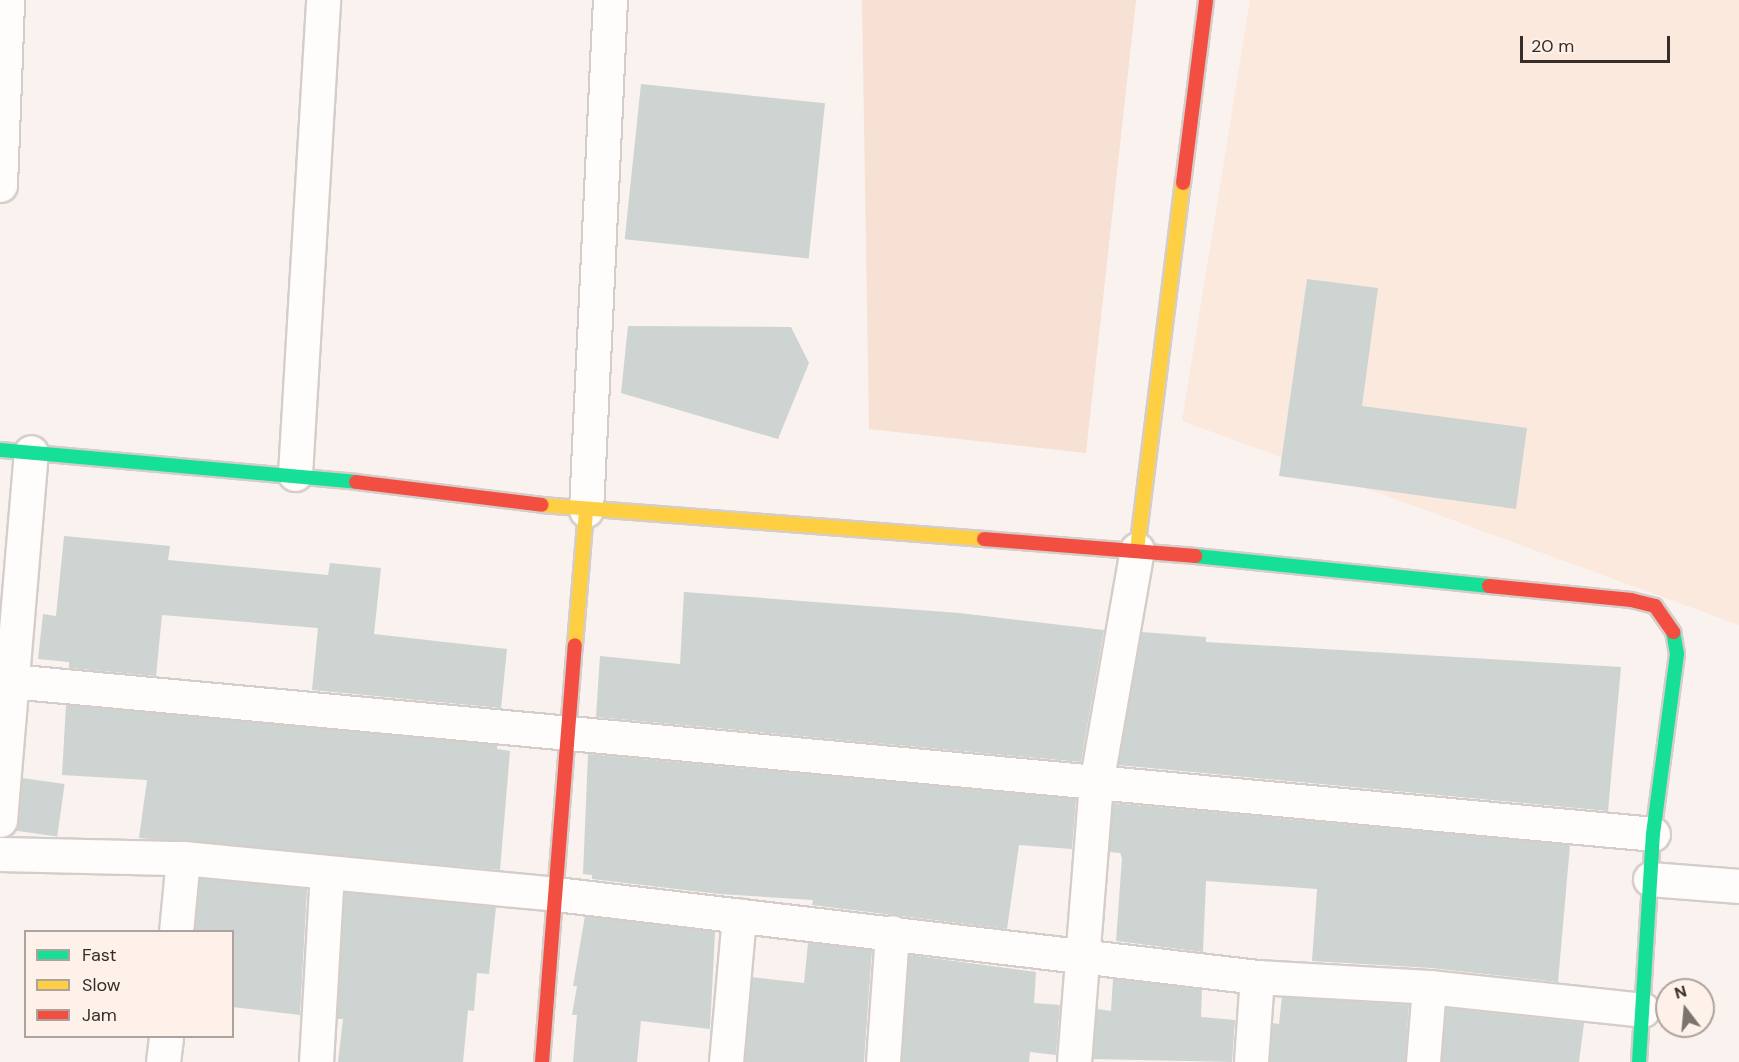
<!DOCTYPE html>
<html>
<head>
<meta charset="utf-8">
<style>
  body { margin:0 }
  #map { position:relative; width:1739px; height:1062px; overflow:hidden; background:#f9f2ee; font-family:"DM Sans",sans-serif }
  div>[style] { position:absolute }
  .built>* { inset:0; background:#fce9de }
  .green>* { inset:0; background:#f7e1d4 }
  .building>* { inset:0; background:#cdd4d2; transform-origin:0 0 }
  .roads { filter:drop-shadow(2px 0 #d5cdc9) drop-shadow(-2px 0 #d5cdc9) drop-shadow(0 2px #d5cdc9) drop-shadow(0 -2px #d5cdc9) }
  .street>* { height:33px; margin:-16.5px; padding:0 16.5px; transform-origin:16.5px; border-radius:16.5px; background:#fefdfc }
  .fast>* { height:14px; margin:-7px; padding:0 7px; transform-origin:7px; border-radius:7px; background:#16e098 }
  .slow>* { height:14px; margin:-7px; padding:0 7px; transform-origin:7px; border-radius:7px; background:#ffcf43 }
  .jam>* { height:14px; margin:-7px; padding:0 7px; transform-origin:7px; border-radius:7px; background:#f24e42 }
  span { translate:-50% -50%; white-space:nowrap; text-align:center; line-height:1.15; -webkit-text-stroke:5px #fef1e9; paint-order:stroke }
  .legend { position:absolute; left:24px; top:930px; width:210px; height:108px; box-sizing:border-box; background:#fef1e9; border:2px solid #aea39c; margin:0; padding:8px 10px; list-style:none; font-size:18px; color:#372e29 }
  .legend li { display:flex; align-items:center; gap:12px; height:30px }
  .legend b { width:30px; border:2px solid #aea39c }
  .north { position:absolute; left:1655px; top:978px; width:60px; height:60px; box-sizing:border-box; background:#fef1e9; border:2px solid #aea39c; border-radius:50%; rotate:344deg; font-size:16px; font-weight:700; line-height:24px; text-align:center; color:#372e29 }
  .north::after { content:''; display:block; margin:auto; width:21px; height:27px; background:#7b736e; clip-path:polygon(50% 0,100% 100%,50% 72%,0 100%) }
  .scale { position:absolute; left:1520px; top:36px; width:150px; height:27px; box-sizing:border-box; border:3px solid #372e29; border-top:0; padding-left:8px; font-size:18px; line-height:21px; white-space:nowrap; color:#372e29; -webkit-text-stroke:4px #fef1e9; paint-order:stroke }
</style>
</head>
<body>
<div id="map">
  <div class="built">
    <div style="clip-path:polygon(1250px 0,1739px 0,1739px 625px,1182px 421px)"></div>
  </div>
  <div class="green">
    <div style="clip-path:polygon(862px 0,1136px 0,1086px 453px,869px 429px)"></div>
  </div>
  <div class="building">
    <div style="left:641px;top:84px;width:185px;height:156px;rotate:6deg"></div>
    <div style="clip-path:polygon(1307px 279px,1378px 288px,1362px 406px,1527px 428px,1516px 509px,1279px 476px)"></div>
    <div style="clip-path:polygon(628px 326px,791px 327px,809px 363px,778px 439px,621px 393px)"></div>
    <div style="clip-path:polygon(64px 536px,170px 546px,168px 560px,328px 575px,330px 563px,381px 568px,374px 634px,507px 649px,501px 708px,312px 690px,318px 628px,162px 615px,156px 676px,69px 668px,69px 662px,38px 659px,43px 614px,56px 616px)"></div>
    <div style="clip-path:polygon(684px 592px,959px 613px,1104px 630px,1081px 762px,596px 717px,600px 656px,680px 664px)"></div>
    <div style="clip-path:polygon(1142px 632px,1206px 637px,1206px 642px,1621px 667px,1608px 811px,1118px 765px)"></div>
    <div style="clip-path:polygon(66px 705px,497px 745px,497px 749px,510px 751px,500px 870px,139px 838px,147px 780px,62px 775px)"></div>
    <div style="clip-path:polygon(588px 754px,1076px 799px,1072px 849px,1019px 845px,1007px 929px,812px 905px,813px 900px,719px 894px,592px 879px,592px 875px,583px 874px)"></div>
    <div style="left:22px;top:778px;width:43px;height:53px;rotate:8deg"></div>
    <div style="clip-path:polygon(1113px 803px,1570px 845px,1558px 982px,1431px 968px,1312px 961px,1317px 889px,1206px 881px,1203px 952px,1116px 941px,1122px 858px,1120px 853px,1109px 852px)"></div>
    <div style="clip-path:polygon(200px 878px,307px 889px,300px 1015px,232px 1007px,232px 932px,195px 932px)"></div>
    <div style="clip-path:polygon(345px 892px,496px 907px,489px 974px,477px 973px,474px 1011px,468px 1010px,463px 1062px,338px 1062px,343px 1019px,337px 1019px)"></div>
    <div style="clip-path:polygon(585px 916px,715px 932px,710px 1029px,641px 1021px,637px 1062px,573px 1062px,577px 1015px,572px 1015px,577px 986px,573px 986px)"></div>
    <div style="clip-path:polygon(808px 943px,872px 950px,864px 1062px,745px 1062px,752px 977px,804px 983px)"></div>
    <div style="clip-path:polygon(909px 955px,1036px 972px,1034px 1003px,1060px 1005px,1056px 1055px,1030px 1052px,1029px 1062px,902px 1062px)"></div>
    <div style="clip-path:polygon(1113px 979px,1202px 989px,1201px 1017px,1235px 1020px,1232px 1062px,1093px 1059px,1097px 1009px,1111px 1011px)"></div>
    <div style="clip-path:polygon(1282px 997px,1409px 1005px,1405px 1062px,1270px 1062px,1273px 1023px,1279px 1024px)"></div>
    <div style="clip-path:polygon(1446px 1008px,1584px 1023px,1579px 1062px,1442px 1062px)"></div>
  </div>
  <div class="roads">
    <div class="street">
      <div style="left:0;top:185px;width:185px;rotate:-87.8deg"></div>
      <div style="left:295px;top:474px;width:475px;rotate:-86.6deg"></div>
      <div style="left:586px;top:510px;width:511px;rotate:-87.31deg"></div>
      <div style="left:0;top:680px;width:1660px;rotate:5.32deg"></div>
      <div style="left:0;top:820px;width:369px;rotate:-85.2deg"></div>
      <div style="left:0;top:854px;width:183px;rotate:1.3deg"></div>
      <div style="left:183px;top:858px;width:375px;rotate:5.5deg"></div>
      <div style="left:556px;top:894px;width:706px;rotate:6.75deg"></div>
      <div style="left:1257px;top:977px;width:172px;rotate:3.3deg"></div>
      <div style="left:1429px;top:987px;width:215px;rotate:6.1deg"></div>
      <div style="left:1650px;top:879px;width:89px;rotate:4.5deg"></div>
      <div style="left:176px;top:932px;width:74px;rotate:-84.6deg"></div>
      <div style="left:163px;top:1062px;width:26px;rotate:-83deg"></div>
      <div style="left:316px;top:1062px;width:189px;rotate:-86.7deg"></div>
      <div style="left:726px;top:1062px;width:147px;rotate:-84.9deg"></div>
      <div style="left:883px;top:1062px;width:130px;rotate:-86deg"></div>
      <div style="left:1074px;top:1062px;width:279px;rotate:-85.5deg"></div>
      <div style="left:1096px;top:784px;width:238px;rotate:-80.1deg"></div>
      <div style="left:1251px;top:1062px;width:85px;rotate:-86deg"></div>
      <div style="left:1423px;top:1062px;width:75px;rotate:-85.4deg"></div>
    </div>
    <div class="fast">
      <div style="left:0;top:450px;width:357px;rotate:5.1deg"></div>
      <div style="left:1195px;top:556px;width:296px;rotate:5.8deg"></div>
      <div style="left:1639px;top:1062px;width:228px;rotate:-86.5deg"></div>
      <div style="left:1653px;top:834px;width:182px;rotate:-82.4deg"></div>
      <div style="left:1677px;top:654px;width:22px;rotate:-100deg"></div>
    </div>
    <div class="slow">
      <div style="left:542px;top:505px;width:443px;rotate:4.4deg"></div>
      <div style="left:1137px;top:550px;width:370px;rotate:-82.9deg"></div>
      <div style="left:575px;top:645px;width:135px;rotate:-85.3deg"></div>
    </div>
    <div class="jam">
      <div style="left:1183px;top:183px;width:184px;rotate:-82.8deg"></div>
      <div style="left:356px;top:482px;width:187px;rotate:7deg"></div>
      <div style="left:984px;top:539px;width:212px;rotate:4.6deg"></div>
      <div style="left:1489px;top:586px;width:143px;rotate:5.6deg"></div>
      <div style="left:1631px;top:600px;width:25px;rotate:14deg"></div>
      <div style="left:1655px;top:606px;width:32px;rotate:55deg"></div>
      <div style="left:542px;top:1062px;width:418px;rotate:-85.5deg"></div>
    </div>
  </div>
  <ul class="legend">
  <li><b style="height:8px;background:#16e098"></b>Fast</li>
  <li><b style="height:8px;background:#ffcf43"></b>Slow</li>
  <li><b style="height:8px;background:#f24e42"></b>Jam</li>
  </ul>
  <div class="north">N</div>
  <div class="scale">20 m</div>
</div>
</body>
</html>
